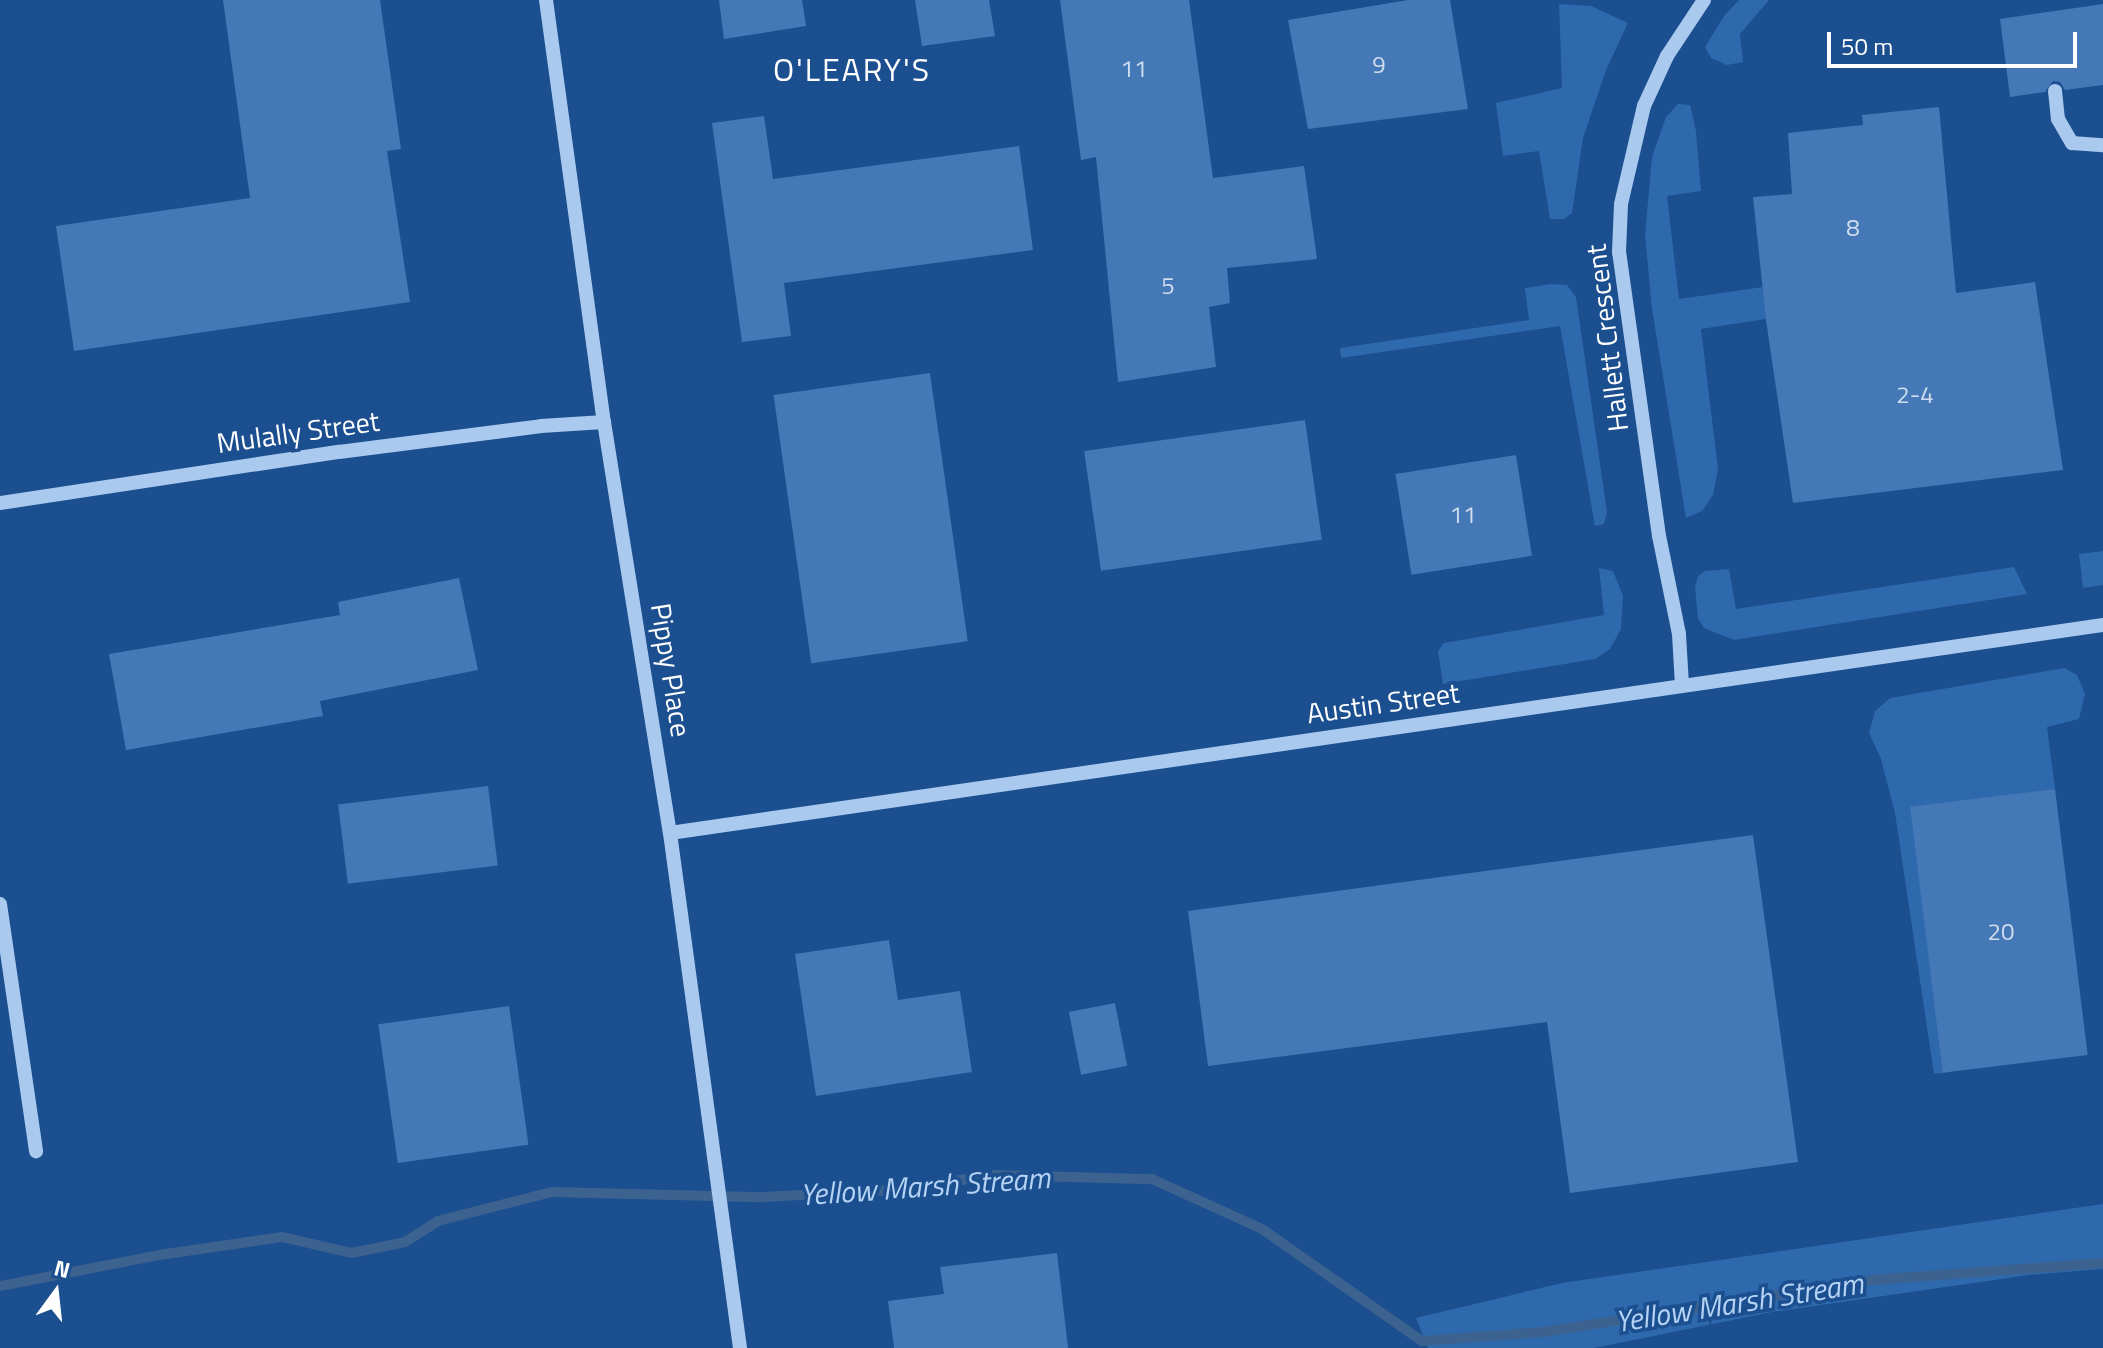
<!DOCTYPE html>
<html>
<head>
<meta charset="utf-8">
<style>
  body { margin:0 }
  #map { position:relative; width:2103px; height:1348px; overflow:hidden; background:#1b4f8f; font-family:"Titillium Web",sans-serif }
  div>[style] { position:absolute }
  .green>* { inset:0; background:#2e69ad }
  .stream>* { height:10px; margin:-5px; padding:0 5px; transform-origin:5px; border-radius:5px; background:#3c6290 }
  .building>* { inset:0; background:#4478b7; transform-origin:0 0 }
  .minor>* { height:14px; margin:-7px; padding:0 7px; transform-origin:7px; border-radius:7px; background:#a9c9ee }
  span { translate:-50% -50%; white-space:nowrap; text-align:center; line-height:1.15; -webkit-text-stroke:7px #1b4f8f; paint-order:stroke }
  .number-label { font-size:24px; color:#d0dded }
  .number-label span { -webkit-text-stroke-width:0 }
  .street-label { font-size:28px; color:#fff }
  .water-label { font-size:30px; color:#b5d3f5; font-style:italic }
  .quarter-label { font-size:32px; color:#fff; letter-spacing:2px }
  .north { position:absolute; left:16px; top:1252px; width:80px; height:80px; -webkit-text-stroke:6px #1b4f8f; paint-order:stroke; rotate:15deg; font-size:22px; font-weight:700; line-height:32px; text-align:center; color:#fff }
  .north::after { content:''; display:block; margin:auto; width:28px; height:36px; background:#fff; clip-path:polygon(50% 0,100% 100%,50% 72%,0 100%) }
  .scale { position:absolute; left:1827px; top:32px; width:250px; height:36px; box-sizing:border-box; border:4px solid #fff; border-top:0; padding-left:10px; font-size:24px; line-height:28px; white-space:nowrap; color:#fff; -webkit-text-stroke:6px #1b4f8f; paint-order:stroke }
</style>
</head>
<body>
<div id="map">
  <div class="green">
    <div style="clip-path:polygon(1739px 0,1769px 0,1740px 34px,1743px 62px,1727px 65px,1711px 58px,1705px 47px,1724px 16px)"></div>
    <div style="clip-path:polygon(1559px 4px,1591px 6px,1628px 23px,1606px 70px,1583px 138px,1572px 213px,1564px 219px,1550px 219px,1539px 151px,1503px 156px,1496px 103px,1562px 88px)"></div>
    <div style="clip-path:polygon(1678px 104px,1690px 105px,1696px 131px,1701px 191px,1667px 196px,1679px 299px,1763px 287px,1766px 319px,1701px 329px,1718px 469px,1713px 495px,1702px 511px,1686px 518px,1652px 309px,1645px 235px,1652px 157px,1666px 117px)"></div>
    <div style="clip-path:polygon(1551px 284px,1567px 285px,1576px 297px,1607px 512px,1604px 524px,1595px 526px,1560px 326px,1341px 358px,1340px 348px,1529px 320px,1525px 288px)"></div>
    <div style="clip-path:polygon(2103px 551px,2103px 585px,2083px 588px,2079px 554px)"></div>
    <div style="clip-path:polygon(2014px 567px,2027px 594px,1734px 640px,1704px 628px,1698px 618px,1695px 587px,1698px 576px,1705px 571px,1729px 569px,1736px 609px)"></div>
    <div style="clip-path:polygon(1599px 568px,1613px 571px,1623px 596px,1621px 629px,1610px 649px,1595px 659px,1443px 684px,1438px 651px,1444px 643px,1604px 615px)"></div>
    <div style="clip-path:polygon(2064px 668px,2077px 675px,2085px 694px,2079px 719px,2047px 727px,2055px 789px,1911px 810px,1949px 1072px,1934px 1074px,1895px 813px,1881px 759px,1869px 733px,1875px 711px,1890px 698px)"></div>
    <div style="clip-path:polygon(2103px 1204px,2103px 1269px,2029px 1275px,1772px 1312px,1594px 1348px,1428px 1348px,1416px 1318px,1562px 1283px)"></div>
  </div>
  <div class="stream">
    <div style="left:0;top:1286px;width:162px;rotate:-11deg"></div>
    <div style="left:159px;top:1255px;width:124px;rotate:-8.3deg"></div>
    <div style="left:282px;top:1237px;width:72px;rotate:12.9deg"></div>
    <div style="left:352px;top:1253px;width:54px;rotate:-11.7deg"></div>
    <div style="left:405px;top:1242px;width:39px;rotate:-32deg"></div>
    <div style="left:438px;top:1221px;width:118px;rotate:-14.3deg"></div>
    <div style="left:552px;top:1192px;width:211px;rotate:1.4deg"></div>
    <div style="left:763px;top:1197px;width:133px;rotate:-3deg"></div>
    <div style="left:896px;top:1190px;width:99px;rotate:-8.7deg"></div>
    <div style="left:994px;top:1175px;width:158px;rotate:1.5deg"></div>
    <div style="left:1152px;top:1179px;width:121px;rotate:24.4deg"></div>
    <div style="left:1262px;top:1229px;width:195px;rotate:35deg"></div>
    <div style="left:1422px;top:1341px;width:122px;rotate:-4.2deg"></div>
    <div style="left:1544px;top:1332px;width:332px;rotate:-9deg"></div>
    <div style="left:1872px;top:1280px;width:232px;rotate:-4.2deg"></div>
  </div>
  <div class="building">
    <div style="clip-path:polygon(223px 0,380px 0,401px 149px,387px 151px,410px 302px,74px 351px,56px 226px,250px 198px)"></div>
    <div style="clip-path:polygon(719px 0,802px 0,806px 26px,724px 39px)"></div>
    <div style="clip-path:polygon(915px 0,989px 0,995px 36px,922px 46px)"></div>
    <div style="clip-path:polygon(1060px 0,1189px 0,1213px 178px,1304px 166px,1317px 259px,1227px 268px,1230px 303px,1209px 307px,1216px 367px,1118px 382px,1096px 157px,1081px 160px)"></div>
    <div style="clip-path:polygon(1408px 0,1450px 0,1468px 109px,1308px 129px,1288px 20px)"></div>
    <div style="clip-path:polygon(2103px 4px,2103px 85px,2065px 90px,2060px 82px,2053px 81px,2045px 92px,2010px 97px,2000px 19px)"></div>
    <div style="clip-path:polygon(1939px 107px,1956px 293px,2035px 282px,2063px 470px,1793px 503px,1766px 320px,1753px 197px,1792px 194px,1788px 133px,1863px 125px,1862px 115px)"></div>
    <div style="clip-path:polygon(764px 116px,773px 179px,1019px 146px,1033px 250px,784px 283px,791px 336px,742px 342px,712px 123px)"></div>
    <div style="left:930px;top:373px;width:271px;height:158px;rotate:82deg"></div>
    <div style="left:1305px;top:420px;width:121px;height:223px;rotate:82deg"></div>
    <div style="left:1516px;top:455px;width:102px;height:122px;rotate:81deg"></div>
    <div style="clip-path:polygon(459px 578px,478px 670px,320px 701px,323px 716px,126px 750px,109px 654px,340px 615px,338px 602px)"></div>
    <div style="left:488px;top:786px;width:80px;height:151px;rotate:83deg"></div>
    <div style="left:2055px;top:789px;width:268px;height:146px;rotate:83deg"></div>
    <div style="clip-path:polygon(1753px 835px,1798px 1162px,1570px 1193px,1547px 1022px,1208px 1066px,1188px 911px)"></div>
    <div style="clip-path:polygon(889px 940px,898px 1000px,960px 991px,972px 1072px,816px 1096px,795px 954px)"></div>
    <div style="left:1115px;top:1003px;width:64px;height:47px;rotate:79deg"></div>
    <div style="left:509px;top:1006px;width:140px;height:132px;rotate:82deg"></div>
    <div style="clip-path:polygon(1057px 1253px,1068px 1348px,894px 1348px,888px 1301px,944px 1294px,940px 1267px)"></div>
  </div>
  <div class="minor">
    <div style="left:546px;top:0;width:426px;rotate:82.2deg"></div>
    <div style="left:604px;top:422px;width:416px;rotate:80.9deg"></div>
    <div style="left:670px;top:833px;width:520px;rotate:82.26deg"></div>
    <div style="left:2055px;top:91px;width:28px;rotate:84deg"></div>
    <div style="left:2058px;top:119px;width:28px;rotate:60deg"></div>
    <div style="left:2072px;top:143px;width:31px;rotate:4deg"></div>
    <div style="left:0;top:503px;width:343px;rotate:-8.6deg"></div>
    <div style="left:339px;top:452px;width:204px;rotate:-7.3deg"></div>
    <div style="left:541px;top:426px;width:63px;rotate:-3.6deg"></div>
    <div style="left:1682px;top:685px;width:51px;rotate:-93.4deg"></div>
    <div style="left:1679px;top:634px;width:100px;rotate:-101.5deg"></div>
    <div style="left:1659px;top:536px;width:287px;rotate:-98deg"></div>
    <div style="left:1619px;top:252px;width:48px;rotate:-87.6deg"></div>
    <div style="left:1621px;top:204px;width:101px;rotate:-76.8deg"></div>
    <div style="left:1644px;top:106px;width:55px;rotate:-65.3deg"></div>
    <div style="left:1667px;top:56px;width:67px;rotate:-56.5deg"></div>
    <div style="left:670px;top:833px;width:1448px;rotate:-8.26deg"></div>
    <div style="left:0;top:904px;width:250px;rotate:81.7deg"></div>
  </div>
  <div class="number-label">
    <span style="left:1379px;top:65px">9</span>
    <span style="left:1134px;top:69px">11</span>
    <span style="left:1853px;top:228px">8</span>
    <span style="left:1168px;top:286px">5</span>
    <span style="left:1915px;top:395px">2-4</span>
    <span style="left:1463px;top:515px">11</span>
    <span style="left:2001px;top:932px">20</span>
  </div>
  <div class="street-label">
    <span style="left:1607px;top:338px;rotate:-97deg">Hallett Crescent</span>
    <span style="left:298px;top:432px;rotate:-8deg">Mulally Street</span>
    <span style="left:671px;top:670px;rotate:81deg">Pippy Place</span>
    <span style="left:1383px;top:703px;rotate:-8deg">Austin Street</span>
  </div>
  <div class="water-label">
    <span style="left:925px;top:1186px;rotate:-4deg">Yellow Marsh Stream</span>
    <span style="left:1739px;top:1302px;rotate:-9deg">Yellow Marsh Stream</span>
  </div>
  <div class="quarter-label">
    <span style="left:852px;top:69px">O'LEARY'S</span>
  </div>
  <div class="north">N</div>
  <div class="scale">50 m</div>
</div>
</body>
</html>
